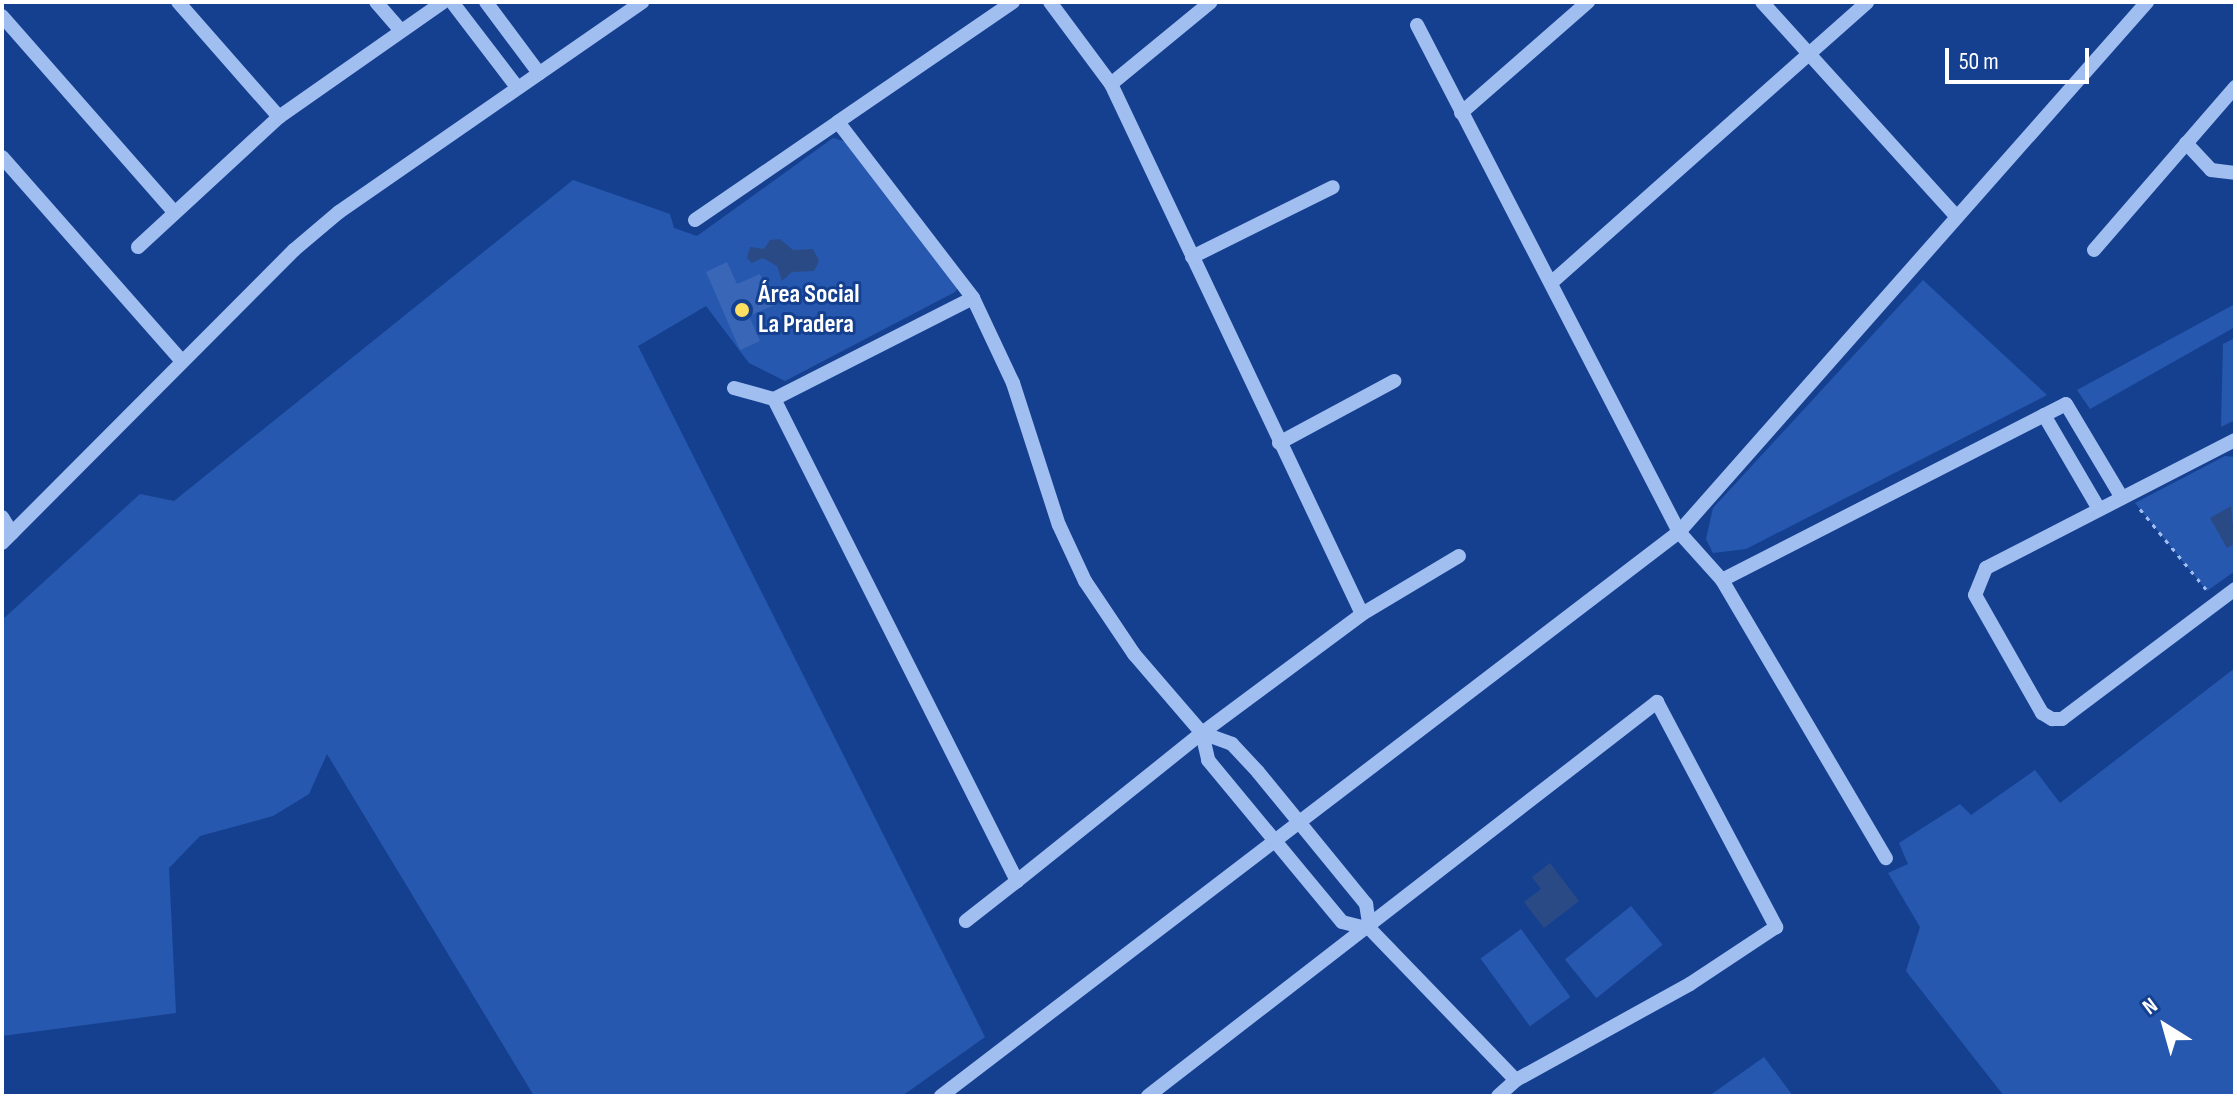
<!DOCTYPE html>
<html>
<head>
<meta charset="utf-8">
<style>
  body { margin:0 }
  #map { position:relative; width:2237px; height:1098px; overflow:hidden; background:#154090; font-family:"Sofia Sans Condensed",sans-serif }
  div>[style] { position:absolute }
  .green>* { inset:0; background:#2758af; transform-origin:0 0 }
  .water>* { inset:0; background:#2a4a86 }
  .building>* { inset:0; background:#3966b7 }
  .path>* { height:3px; margin-top:-1.5px; transform-origin:0; background:repeating-linear-gradient(90deg,#a1bef1 0 4px,transparent 0 10px) }
  .minor>* { height:14px; margin:-7px; padding:0 7px; transform-origin:7px; border-radius:7px; background:#a1bef1 }
  .dots>* { width:22px; height:22px; translate:-50% -50%; box-sizing:border-box; border:4px solid #154090; border-radius:50% }
  span { translate:-50% -50%; white-space:nowrap; text-align:center; line-height:1.15; -webkit-text-stroke:6px #154090; paint-order:stroke }
  .poi-label { font-size:26px; color:#fff; font-weight:700 }
  .left { translate:0 -50%; text-align:left }
  .frame { position:absolute; inset:0; border:4px solid #fff; pointer-events:none }
  .north { position:absolute; left:2125px; top:986px; width:80px; height:80px; -webkit-text-stroke:6px #154090; paint-order:stroke; rotate:323deg; font-size:22px; font-weight:700; line-height:32px; text-align:center; color:#fff }
  .north::after { content:''; display:block; margin:auto; width:28px; height:36px; background:#fff; clip-path:polygon(50% 0,100% 100%,50% 72%,0 100%) }
  .scale { position:absolute; left:1945px; top:48px; width:144px; height:36px; box-sizing:border-box; border:4px solid #fff; border-top:0; padding-left:10px; font-size:24px; line-height:28px; white-space:nowrap; color:#fff; -webkit-text-stroke:6px #154090; paint-order:stroke }
</style>
</head>
<body>
<div id="map">
  <div class="green">
    <div style="clip-path:polygon(833px 138px,850px 143px,961px 284px,955px 292px,785px 381px,749px 363px,706px 306px,638px 346px,985px 1037px,902px 1096px,534px 1096px,327px 754px,309px 794px,273px 816px,200px 836px,169px 868px,176px 1013px,2px 1036px,2px 620px,140px 494px,174px 501px,573px 180px,670px 214px,674px 228px,697px 236px)"></div>
    <div style="clip-path:polygon(1923px 280px,2047px 395px,1746px 549px,1713px 553px,1706px 539px,1713px 508px)"></div>
    <div style="clip-path:polygon(2235px 304px,2235px 327px,2090px 409px,2077px 390px)"></div>
    <div style="clip-path:polygon(2235px 338px,2235px 420px,2221px 427px,2223px 344px)"></div>
    <div style="clip-path:polygon(2225px 456px,2235px 457px,2235px 571px,2207px 591px,2135px 503px)"></div>
    <div style="clip-path:polygon(2235px 668px,2235px 1096px,2004px 1096px,1906px 971px,1920px 927px,1888px 873px,1908px 864px,1899px 843px,1960px 804px,1971px 815px,2035px 770px,2060px 803px)"></div>
    <div style="left:1631px;top:906px;width:50px;height:85px;rotate:51deg"></div>
    <div style="left:1521px;top:929px;width:84px;height:50px;rotate:54deg"></div>
    <div style="clip-path:polygon(1764px 1057px,1793px 1096px,1709px 1096px)"></div>
  </div>
  <div class="water">
    <div style="clip-path:polygon(780px 239px,793px 250px,813px 249px,819px 261px,814px 271px,792px 272px,782px 281px,777px 266px,763px 258px,752px 263px,747px 258px,750px 247px,764px 249px,770px 240px)"></div>
    <div style="clip-path:polygon(2231px 506px,2235px 544px,2227px 548px,2210px 518px)"></div>
    <div style="clip-path:polygon(1550px 863px,1579px 901px,1544px 928px,1524px 902px,1541px 889px,1532px 877px)"></div>
  </div>
  <div class="building">
    <div style="clip-path:polygon(727px 262px,737px 284px,760px 274px,774px 305px,749px 316px,760px 341px,740px 350px,706px 272px)"></div>
  </div>
  <div class="path">
    <div style="left:2140px;top:509px;width:104px;rotate:50.5deg"></div>
  </div>
  <div class="minor">
    <div style="left:178px;top:2px;width:153px;rotate:48.7deg"></div>
    <div style="left:376px;top:2px;width:35px;rotate:49deg"></div>
    <div style="left:452px;top:2px;width:107px;rotate:52.6deg"></div>
    <div style="left:486px;top:2px;width:89px;rotate:53.3deg"></div>
    <div style="left:1013px;top:2px;width:212px;rotate:145.6deg"></div>
    <div style="left:838px;top:122px;width:222px;rotate:52.5deg"></div>
    <div style="left:973px;top:298px;width:94px;rotate:64.8deg"></div>
    <div style="left:1013px;top:383px;width:149px;rotate:72.1deg"></div>
    <div style="left:1059px;top:525px;width:62px;rotate:65.1deg"></div>
    <div style="left:1085px;top:581px;width:88px;rotate:56.1deg"></div>
    <div style="left:1134px;top:654px;width:104px;rotate:49.3deg"></div>
    <div style="left:1202px;top:733px;width:32px;rotate:20deg"></div>
    <div style="left:1232px;top:744px;width:38px;rotate:47deg"></div>
    <div style="left:1258px;top:772px;width:171px;rotate:50.7deg"></div>
    <div style="left:1366px;top:904px;width:25px;rotate:81deg"></div>
    <div style="left:1050px;top:2px;width:102px;rotate:53.4deg"></div>
    <div style="left:1111px;top:84px;width:586px;rotate:64.66deg"></div>
    <div style="left:1362px;top:614px;width:113px;rotate:-30.9deg"></div>
    <div style="left:1762px;top:2px;width:289px;rotate:47.8deg"></div>
    <div style="left:2px;top:16px;width:261px;rotate:48.7deg"></div>
    <div style="left:1417px;top:25px;width:571px;rotate:62.67deg"></div>
    <div style="left:1679px;top:532px;width:64px;rotate:48.1deg"></div>
    <div style="left:1722px;top:580px;width:386px;rotate:-27.1deg"></div>
    <div style="left:2066px;top:404px;width:109px;rotate:59.2deg"></div>
    <div style="left:1111px;top:84px;width:129px;rotate:-39.4deg"></div>
    <div style="left:1461px;top:113px;width:169px;rotate:-41.2deg"></div>
    <div style="left:2186px;top:143px;width:37px;rotate:47deg"></div>
    <div style="left:2211px;top:170px;width:24px;rotate:7deg"></div>
    <div style="left:2px;top:157px;width:272px;rotate:48.6deg"></div>
    <div style="left:695px;top:220px;width:173px;rotate:-34.4deg"></div>
    <div style="left:138px;top:247px;width:192px;rotate:-42.7deg"></div>
    <div style="left:279px;top:117px;width:200px;rotate:-35deg"></div>
    <div style="left:2094px;top:250px;width:216px;rotate:-49.1deg"></div>
    <div style="left:1192px;top:257px;width:157px;rotate:-26.4deg"></div>
    <div style="left:1551px;top:283px;width:423px;rotate:-41.6deg"></div>
    <div style="left:734px;top:388px;width:41px;rotate:15.4deg"></div>
    <div style="left:774px;top:399px;width:223px;rotate:-26.9deg"></div>
    <div style="left:774px;top:399px;width:540px;rotate:63.25deg"></div>
    <div style="left:1017px;top:881px;width:65px;rotate:141.9deg"></div>
    <div style="left:2044px;top:415px;width:109px;rotate:59.7deg"></div>
    <div style="left:2235px;top:440px;width:280px;rotate:152.8deg"></div>
    <div style="left:1986px;top:568px;width:29px;rotate:112deg"></div>
    <div style="left:1975px;top:595px;width:136px;rotate:60.4deg"></div>
    <div style="left:2042px;top:713px;width:12px;rotate:31deg"></div>
    <div style="left:2052px;top:719px;width:10px"></div>
    <div style="left:2062px;top:719px;width:216px;rotate:-36.9deg"></div>
    <div style="left:1279px;top:443px;width:131px;rotate:-28.3deg"></div>
    <div style="left:2px;top:517px;width:19px;rotate:58deg"></div>
    <div style="left:2px;top:543px;width:414px;rotate:-45.1deg"></div>
    <div style="left:294px;top:250px;width:59px;rotate:-40.2deg"></div>
    <div style="left:339px;top:212px;width:369px;rotate:-34.7deg"></div>
    <div style="left:1722px;top:580px;width:323px;rotate:59.5deg"></div>
    <div style="left:1202px;top:733px;width:28px;rotate:77deg"></div>
    <div style="left:1208px;top:760px;width:210px;rotate:50.4deg"></div>
    <div style="left:1342px;top:922px;width:29px;rotate:14deg"></div>
    <div style="left:1370px;top:929px;width:210px;rotate:46deg"></div>
    <div style="left:1017px;top:881px;width:237px;rotate:-38.7deg"></div>
    <div style="left:1202px;top:733px;width:199px;rotate:-36.6deg"></div>
    <div style="left:941px;top:1096px;width:929px;rotate:-37.39deg"></div>
    <div style="left:1679px;top:532px;width:707px;rotate:-48.55deg"></div>
    <div style="left:1148px;top:1096px;width:644px;rotate:-37.74deg"></div>
    <div style="left:1657px;top:702px;width:255px;rotate:62.1deg"></div>
    <div style="left:1776px;top:927px;width:103px;rotate:146.5deg"></div>
    <div style="left:1690px;top:984px;width:199px;rotate:151.1deg"></div>
    <div style="left:1516px;top:1080px;width:24px;rotate:138deg"></div>
  </div>
  <div class="dots">
    <div style="left:742px;top:310px;background:#ffdf61"></div>
  </div>
  <div class="poi-label">
    <span class="left" style="left:758px;top:310px">Área Social<br>La Pradera</span>
  </div>
  <div class="frame"></div>
  <div class="north">N</div>
  <div class="scale">50 m</div>
</div>
</body>
</html>
